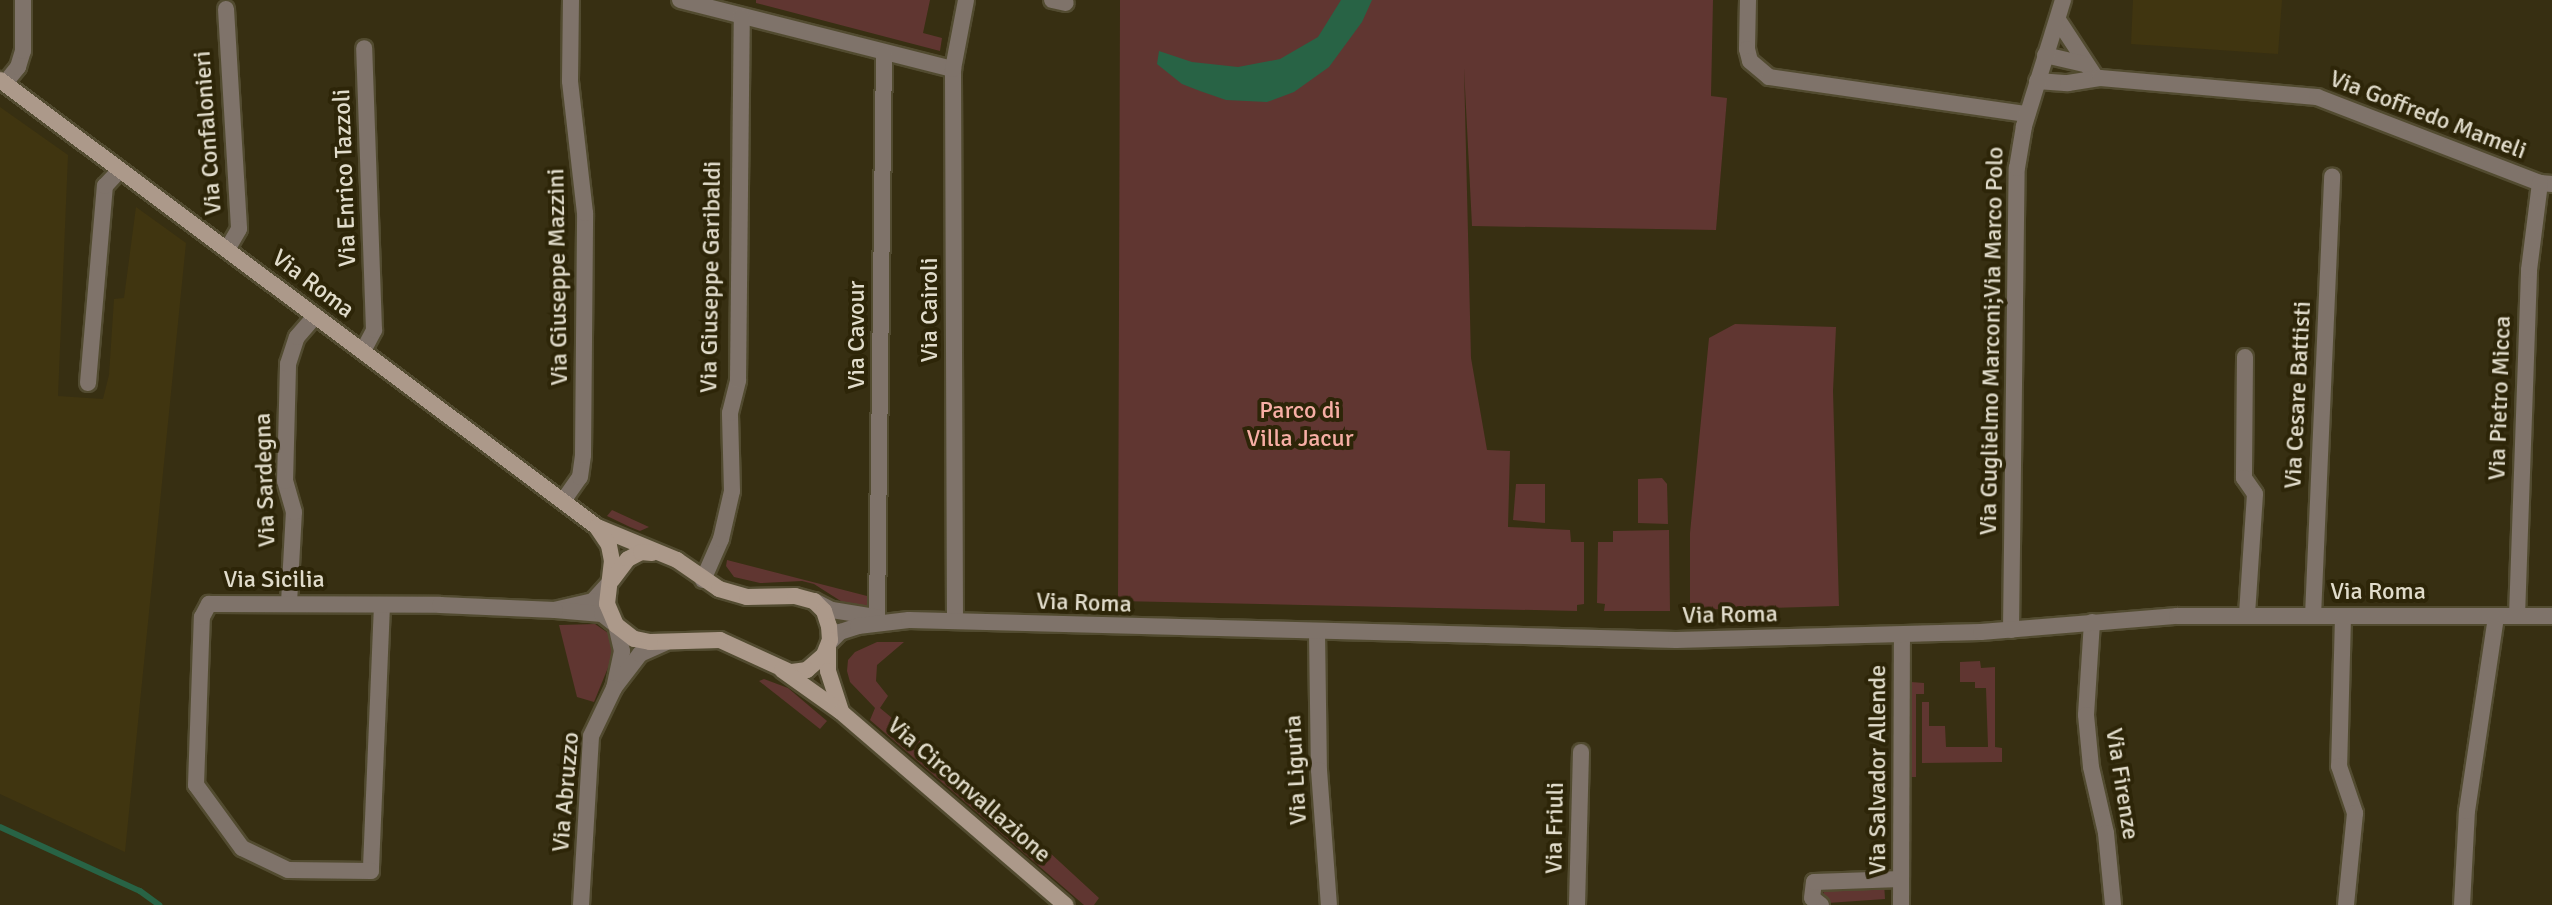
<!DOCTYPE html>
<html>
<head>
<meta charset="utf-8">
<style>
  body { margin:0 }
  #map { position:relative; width:2552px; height:905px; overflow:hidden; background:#372f12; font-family:Signika,sans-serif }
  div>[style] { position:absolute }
  .built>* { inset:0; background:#403510 }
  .green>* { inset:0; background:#603631; transform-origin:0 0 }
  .water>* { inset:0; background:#286345 }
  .stream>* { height:6px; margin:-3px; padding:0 3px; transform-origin:3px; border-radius:3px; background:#286345 }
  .roads { filter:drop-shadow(2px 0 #524b30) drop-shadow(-2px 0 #524b30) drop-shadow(0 2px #524b30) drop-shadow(0 -2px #524b30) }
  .minor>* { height:16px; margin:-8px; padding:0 8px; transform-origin:8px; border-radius:8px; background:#7f736a }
  .tertiary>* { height:16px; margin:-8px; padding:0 8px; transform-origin:8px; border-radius:8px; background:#7f736a }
  .secondary>* { height:16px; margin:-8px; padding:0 8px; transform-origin:8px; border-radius:8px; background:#ac998a }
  span { translate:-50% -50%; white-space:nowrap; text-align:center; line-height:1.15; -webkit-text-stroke:8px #2d2508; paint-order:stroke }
  .street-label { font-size:24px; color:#e1dccb }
  .park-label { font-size:24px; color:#f7aea5 }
</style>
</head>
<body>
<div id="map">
  <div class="built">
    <div style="clip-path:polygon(2133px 0,2282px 0,2278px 54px,2131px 44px)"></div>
    <div style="clip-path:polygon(0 107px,68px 155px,58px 396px,103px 399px,109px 375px,114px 299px,124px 298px,136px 207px,186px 243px,125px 852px,0 794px)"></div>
  </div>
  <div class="green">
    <div style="clip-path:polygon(756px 0,930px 0,923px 33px,942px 38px,940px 51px,756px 3px)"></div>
    <div style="clip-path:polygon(1120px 0,1713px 0,1711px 96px,1727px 98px,1716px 230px,1472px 226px,1464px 68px,1471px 358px,1487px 450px,1510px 451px,1508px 527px,1570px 530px,1571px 542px,1584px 542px,1584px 604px,1577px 605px,1577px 611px,1118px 601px)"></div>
    <div style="clip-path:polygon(1735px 324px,1836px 327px,1833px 391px,1839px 606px,1690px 610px,1690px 533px,1709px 338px)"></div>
    <div style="clip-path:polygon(1662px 478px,1667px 484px,1668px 524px,1638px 523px,1638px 479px)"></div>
    <div style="clip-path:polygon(1516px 484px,1545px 484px,1545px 523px,1513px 520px)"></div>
    <div style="clip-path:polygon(612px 510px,649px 527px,640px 531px,630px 527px,607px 516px)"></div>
    <div style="clip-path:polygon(1669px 530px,1670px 611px,1604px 611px,1605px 604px,1597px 603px,1598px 542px,1613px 542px,1613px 531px)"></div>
    <div style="clip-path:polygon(727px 560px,871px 597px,869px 605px,847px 605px,814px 584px,802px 581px,760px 583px,734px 577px,726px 566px)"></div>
    <div style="clip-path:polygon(595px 624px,611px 635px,613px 645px,612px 658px,594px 702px,577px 697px,559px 625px)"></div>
    <div style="clip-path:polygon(877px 642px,904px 642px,877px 665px,876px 681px,888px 696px,880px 708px,1009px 815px,1099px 898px,1094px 905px,1084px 905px,870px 720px,875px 708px,850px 682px,847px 671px,848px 660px,855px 652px)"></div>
    <div style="clip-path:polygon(1980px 661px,1981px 668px,1995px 667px,1995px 747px,2002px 748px,2002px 762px,1922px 763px,1922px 702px,1929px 702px,1929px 726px,1945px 726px,1946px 747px,1988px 747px,1986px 688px,1975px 688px,1975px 682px,1960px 682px,1960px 662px)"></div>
    <div style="clip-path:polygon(764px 679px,788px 688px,827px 721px,820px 729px,759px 681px)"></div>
    <div style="clip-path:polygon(1911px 682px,1924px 683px,1924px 694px,1916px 694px,1916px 777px,1911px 777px)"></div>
    <div style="left:1884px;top:884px;width:15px;height:61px;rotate:86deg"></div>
  </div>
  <div class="water">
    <div style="clip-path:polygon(1341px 0,1372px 0,1362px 22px,1329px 67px,1294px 92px,1267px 102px,1226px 100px,1200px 91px,1182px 84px,1157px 64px,1159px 51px,1192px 62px,1238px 67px,1280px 59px,1318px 37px)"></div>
  </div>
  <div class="stream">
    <div style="left:0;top:827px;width:154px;rotate:24.6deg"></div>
    <div style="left:140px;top:891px;width:24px;rotate:36deg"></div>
  </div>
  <div class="roads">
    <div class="minor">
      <div style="left:680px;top:0;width:282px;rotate:14.2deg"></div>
      <div style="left:1052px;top:0;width:14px;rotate:12deg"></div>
      <div style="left:1748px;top:0;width:49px;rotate:91.2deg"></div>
      <div style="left:1747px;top:49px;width:12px;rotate:76deg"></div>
      <div style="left:1750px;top:61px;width:25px;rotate:40deg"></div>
      <div style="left:1769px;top:77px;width:261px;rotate:8.2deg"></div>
      <div style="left:226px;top:9px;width:220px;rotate:86.6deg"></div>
      <div style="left:239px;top:229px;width:24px;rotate:120deg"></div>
      <div style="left:2058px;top:20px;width:69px;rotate:56.8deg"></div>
      <div style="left:2045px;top:55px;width:40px;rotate:13deg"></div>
      <div style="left:2037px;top:81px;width:31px;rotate:4deg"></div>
      <div style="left:2068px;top:83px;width:32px;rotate:-9deg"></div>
      <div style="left:2100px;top:78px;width:218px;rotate:5deg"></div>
      <div style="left:2317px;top:97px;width:239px;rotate:21.1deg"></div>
      <div style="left:2540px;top:183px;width:12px;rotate:5deg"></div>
      <div style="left:5px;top:83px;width:21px;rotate:-51deg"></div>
      <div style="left:18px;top:67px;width:17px;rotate:-73deg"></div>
      <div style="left:23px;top:51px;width:51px;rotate:-90deg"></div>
      <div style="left:363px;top:351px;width:24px;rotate:-62deg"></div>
      <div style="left:374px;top:330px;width:282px;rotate:-92deg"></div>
      <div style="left:2245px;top:357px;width:121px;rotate:90.5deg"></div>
      <div style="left:2244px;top:478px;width:19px;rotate:55deg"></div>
      <div style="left:2255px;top:494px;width:121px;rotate:93.8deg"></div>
      <div style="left:88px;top:383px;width:198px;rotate:-85.1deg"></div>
      <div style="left:105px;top:186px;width:22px;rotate:-47deg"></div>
      <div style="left:563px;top:501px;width:29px;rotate:-55deg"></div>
      <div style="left:580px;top:477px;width:22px;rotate:-82deg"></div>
      <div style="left:583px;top:455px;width:242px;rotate:-89.5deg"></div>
      <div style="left:585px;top:213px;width:133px;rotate:-96.5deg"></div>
      <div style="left:570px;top:81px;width:81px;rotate:-89.3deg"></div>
      <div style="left:703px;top:580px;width:45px;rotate:-66.3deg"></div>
      <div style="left:721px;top:539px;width:49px;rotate:-77.1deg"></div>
      <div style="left:732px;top:491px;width:78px;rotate:-91.5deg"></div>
      <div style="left:730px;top:413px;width:34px;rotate:-76deg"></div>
      <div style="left:738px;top:380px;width:363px;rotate:-89.4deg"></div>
      <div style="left:610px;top:582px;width:25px;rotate:132deg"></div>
      <div style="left:593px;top:601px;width:39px;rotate:167deg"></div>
      <div style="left:555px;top:610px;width:47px;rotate:4.9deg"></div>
      <div style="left:602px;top:614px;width:18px;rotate:38deg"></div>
      <div style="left:616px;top:625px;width:27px;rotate:77deg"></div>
      <div style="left:622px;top:651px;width:38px;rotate:102deg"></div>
      <div style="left:614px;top:688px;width:43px;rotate:-52.6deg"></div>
      <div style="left:640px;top:654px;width:27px;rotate:-24deg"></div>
      <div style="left:289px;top:603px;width:91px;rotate:-86.9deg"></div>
      <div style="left:294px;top:512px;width:32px;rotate:-106deg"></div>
      <div style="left:285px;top:481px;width:117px;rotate:-88.5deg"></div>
      <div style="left:288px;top:364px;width:28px;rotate:-72deg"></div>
      <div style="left:297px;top:337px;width:28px;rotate:-49deg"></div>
      <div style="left:382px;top:605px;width:266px;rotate:92.4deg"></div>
      <div style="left:371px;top:871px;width:83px;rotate:-179.3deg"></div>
      <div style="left:288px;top:870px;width:51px;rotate:-154.4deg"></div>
      <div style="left:242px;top:848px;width:78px;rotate:-126.1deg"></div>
      <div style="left:196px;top:785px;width:168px;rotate:-88deg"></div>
      <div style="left:202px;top:617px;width:15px;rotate:-62deg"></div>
      <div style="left:209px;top:604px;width:231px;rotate:0.2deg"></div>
      <div style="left:440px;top:605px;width:115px;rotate:2.5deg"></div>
      <div style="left:2313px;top:616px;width:440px;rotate:-87.5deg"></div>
      <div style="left:2517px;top:616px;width:346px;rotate:-88deg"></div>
      <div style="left:2529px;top:270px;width:88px;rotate:-82.8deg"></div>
      <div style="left:877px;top:617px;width:563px;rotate:-89.29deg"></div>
      <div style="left:2343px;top:617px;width:149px;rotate:91.5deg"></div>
      <div style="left:2339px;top:766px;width:50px;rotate:71.2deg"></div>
      <div style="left:2355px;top:813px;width:92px;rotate:95.6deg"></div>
      <div style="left:955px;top:621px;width:552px;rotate:-90.21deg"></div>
      <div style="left:953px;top:69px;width:70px;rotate:-79.3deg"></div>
      <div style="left:2092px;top:622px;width:93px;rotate:93.7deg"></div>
      <div style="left:2086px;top:715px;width:52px;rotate:84.5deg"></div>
      <div style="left:2091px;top:767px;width:68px;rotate:77.2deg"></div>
      <div style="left:2106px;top:833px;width:72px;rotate:84.4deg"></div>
      <div style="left:2011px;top:630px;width:462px;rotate:-89.3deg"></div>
      <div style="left:2017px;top:168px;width:43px;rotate:-80.5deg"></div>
      <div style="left:2024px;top:126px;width:132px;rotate:-72.8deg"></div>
      <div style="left:1317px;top:632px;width:138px;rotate:89.2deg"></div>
      <div style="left:1319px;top:770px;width:135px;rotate:85.8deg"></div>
      <div style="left:581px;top:905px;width:169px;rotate:-86.6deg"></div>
      <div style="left:591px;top:736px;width:53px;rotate:-64.4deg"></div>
      <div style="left:1577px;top:905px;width:153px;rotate:-88.5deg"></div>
      <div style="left:1821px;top:905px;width:11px;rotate:-142deg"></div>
      <div style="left:1812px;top:898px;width:16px;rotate:-83deg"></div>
      <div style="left:1814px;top:882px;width:87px;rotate:-2deg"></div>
      <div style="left:1901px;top:905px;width:270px;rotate:-89.8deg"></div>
      <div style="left:2462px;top:905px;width:94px;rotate:-87deg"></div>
      <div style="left:2467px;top:811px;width:197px;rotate:-81.5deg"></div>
    </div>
    <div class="tertiary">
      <div style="left:814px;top:601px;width:20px;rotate:27deg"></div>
      <div style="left:832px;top:610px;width:45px;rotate:9deg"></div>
      <div style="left:829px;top:643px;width:16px;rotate:-45deg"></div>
      <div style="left:840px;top:632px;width:19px;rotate:-18deg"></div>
      <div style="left:858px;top:626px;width:51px;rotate:-6.7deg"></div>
      <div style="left:909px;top:620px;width:767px;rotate:1.49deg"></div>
      <div style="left:1676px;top:640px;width:305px;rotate:-1.5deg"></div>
      <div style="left:1981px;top:632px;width:197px;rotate:-4.7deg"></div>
      <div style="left:2177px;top:616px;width:375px"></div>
    </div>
    <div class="secondary">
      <div style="left:0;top:80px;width:746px;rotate:36.82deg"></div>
      <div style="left:597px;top:527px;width:87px;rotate:22.4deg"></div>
      <div style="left:677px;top:560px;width:51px;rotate:34.6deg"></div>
      <div style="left:719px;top:589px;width:29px;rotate:16deg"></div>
      <div style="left:747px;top:597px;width:48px;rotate:-1.2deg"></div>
      <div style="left:795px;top:596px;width:20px;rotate:15deg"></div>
      <div style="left:814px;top:601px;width:14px;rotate:45deg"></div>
      <div style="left:824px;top:611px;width:16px;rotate:72deg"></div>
      <div style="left:829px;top:626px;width:14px;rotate:86deg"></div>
      <div style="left:830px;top:640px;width:16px;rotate:112deg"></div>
      <div style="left:824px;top:655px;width:23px;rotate:139deg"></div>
      <div style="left:807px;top:670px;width:17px;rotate:173deg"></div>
      <div style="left:790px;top:672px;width:77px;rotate:-155.4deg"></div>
      <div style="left:720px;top:640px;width:70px;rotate:178.4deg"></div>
      <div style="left:650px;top:642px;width:16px;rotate:-169deg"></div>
      <div style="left:634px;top:639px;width:23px;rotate:-142deg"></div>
      <div style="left:616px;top:625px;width:23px;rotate:-113deg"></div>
      <div style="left:607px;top:604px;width:43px;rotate:-83.4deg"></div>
      <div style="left:612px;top:561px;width:16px;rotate:-101deg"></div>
      <div style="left:609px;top:545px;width:22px;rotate:-124deg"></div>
      <div style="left:612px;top:580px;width:26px;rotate:-53deg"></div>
      <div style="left:628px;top:559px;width:15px;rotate:-28deg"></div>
      <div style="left:641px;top:552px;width:11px;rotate:5deg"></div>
      <div style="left:828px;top:648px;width:23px;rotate:90deg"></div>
      <div style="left:828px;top:671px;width:42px;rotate:72deg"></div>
      <div style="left:782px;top:670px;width:72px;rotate:35.4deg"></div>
      <div style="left:841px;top:712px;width:296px;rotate:40.7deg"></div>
    </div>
  </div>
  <div class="street-label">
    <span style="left:2428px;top:115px;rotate:21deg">Via Goffredo Mameli</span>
    <span style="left:208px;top:133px;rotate:-94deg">Via Confalonieri</span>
    <span style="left:345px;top:178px;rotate:-92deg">Via Enrico Tazzoli</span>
    <span style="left:558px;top:277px;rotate:-91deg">Via Giuseppe Mazzini</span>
    <span style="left:711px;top:277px;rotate:-89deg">Via Giuseppe Garibaldi</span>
    <span style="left:313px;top:284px;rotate:37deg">Via Roma</span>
    <span style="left:930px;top:310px;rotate:-90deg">Via Cairoli</span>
    <span style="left:857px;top:335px;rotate:-90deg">Via Cavour</span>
    <span style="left:1992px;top:341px;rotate:-89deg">Via Guglielmo Marconi;Via Marco Polo</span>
    <span style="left:2298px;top:395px;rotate:-87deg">Via Cesare Battisti</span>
    <span style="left:2500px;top:398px;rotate:-88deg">Via Pietro Micca</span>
    <span style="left:265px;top:480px;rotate:-92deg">Via Sardegna</span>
    <span style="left:274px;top:580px">Via Sicilia</span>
    <span style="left:2378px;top:592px">Via Roma</span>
    <span style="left:1084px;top:603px;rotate:2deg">Via Roma</span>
    <span style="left:1730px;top:615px;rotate:-1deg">Via Roma</span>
    <span style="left:1296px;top:770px;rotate:-93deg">Via Liguria</span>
    <span style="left:1878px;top:770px;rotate:-90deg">Via Salvador Allende</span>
    <span style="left:2122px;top:784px;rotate:81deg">Via Firenze</span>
    <span style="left:969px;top:790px;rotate:41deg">Via Circonvallazione</span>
    <span style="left:566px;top:792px;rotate:-85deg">Via Abruzzo</span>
    <span style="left:1555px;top:828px;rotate:-89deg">Via Friuli</span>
  </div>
  <div class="park-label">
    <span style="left:1300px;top:425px">Parco di<br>Villa Jacur</span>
  </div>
</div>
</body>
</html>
